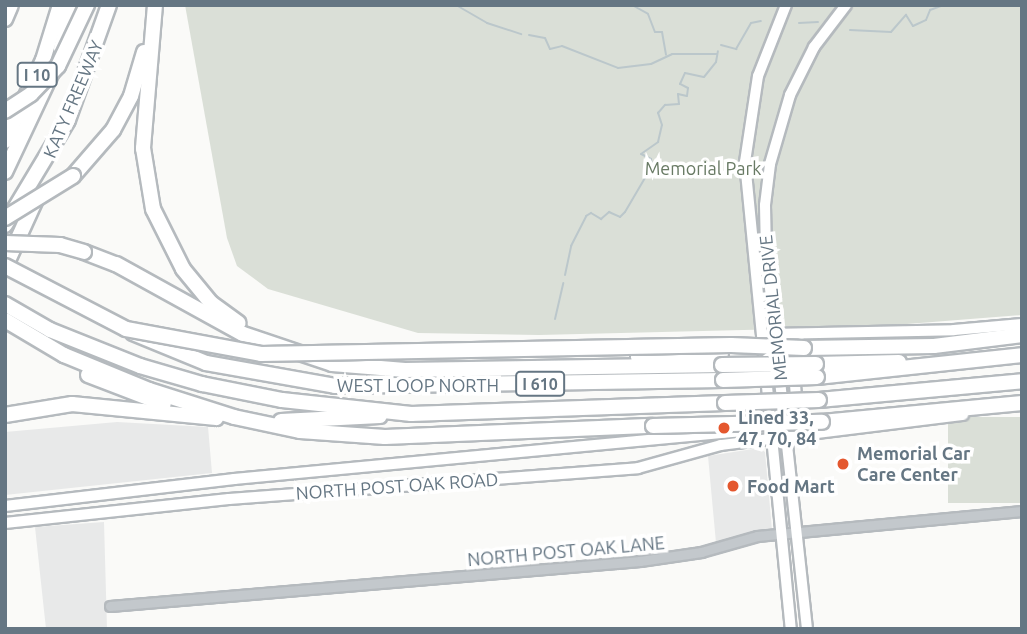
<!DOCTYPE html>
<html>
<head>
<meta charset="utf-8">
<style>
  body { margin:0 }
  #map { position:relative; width:1027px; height:634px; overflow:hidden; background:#fafaf8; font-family:Ubuntu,sans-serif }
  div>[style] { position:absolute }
  .built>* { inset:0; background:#e8e9e9 }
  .green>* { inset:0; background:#dadfd7; transform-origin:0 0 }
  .stream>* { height:2px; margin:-1px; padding:0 1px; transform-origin:1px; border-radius:1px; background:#bbc7cb }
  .roads { filter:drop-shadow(2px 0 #b5babe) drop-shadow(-2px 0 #b5babe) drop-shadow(0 2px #b5babe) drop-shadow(0 -2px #b5babe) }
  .minor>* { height:9px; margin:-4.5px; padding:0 4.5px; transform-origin:4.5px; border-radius:4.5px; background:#c3c8cc }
  .major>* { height:10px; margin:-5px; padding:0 5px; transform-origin:5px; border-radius:5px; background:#fff }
  .highway>* { height:14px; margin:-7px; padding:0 7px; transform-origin:7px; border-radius:7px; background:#fff }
  .bridges { filter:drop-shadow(2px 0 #b4b9bd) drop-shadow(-2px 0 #b4b9bd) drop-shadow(0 2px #b4b9bd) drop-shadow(0 -2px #b4b9bd) }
  .highway-bridge>* { height:14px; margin:-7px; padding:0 7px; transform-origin:7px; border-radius:7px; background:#fff }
  .dots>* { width:19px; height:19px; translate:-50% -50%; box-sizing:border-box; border:4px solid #fff; border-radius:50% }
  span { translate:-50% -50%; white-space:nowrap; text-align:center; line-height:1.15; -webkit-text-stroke:7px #fff; paint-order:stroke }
  .shield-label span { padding:2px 5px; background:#fff; border:2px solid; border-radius:5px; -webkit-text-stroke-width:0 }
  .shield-label { font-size:16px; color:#657683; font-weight:700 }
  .street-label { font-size:18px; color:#657683 }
  .park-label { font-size:18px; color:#687a64 }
  .poi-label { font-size:18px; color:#657683; font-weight:700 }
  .left { translate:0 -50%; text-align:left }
  .frame { position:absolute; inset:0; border:7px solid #657683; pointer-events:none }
</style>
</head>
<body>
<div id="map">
  <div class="built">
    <div style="clip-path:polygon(117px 422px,208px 427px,212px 473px,5px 495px,5px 432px)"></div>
    <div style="clip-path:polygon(759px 448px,765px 452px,772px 530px,716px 543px,708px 456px)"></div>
    <div style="clip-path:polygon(104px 522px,107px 629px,46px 629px,35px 527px)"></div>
  </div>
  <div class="green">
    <div style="clip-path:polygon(185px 5px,1022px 5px,1022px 315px,869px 327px,539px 335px,418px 333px,268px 289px,237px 266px,227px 238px)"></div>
    <div style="left:1022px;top:417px;width:86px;height:74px;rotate:90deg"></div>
  </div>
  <div class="stream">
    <div style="left:456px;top:5px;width:36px;rotate:30deg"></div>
    <div style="left:487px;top:23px;width:36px;rotate:18deg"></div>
    <div style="left:632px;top:5px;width:18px;rotate:29deg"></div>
    <div style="left:648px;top:14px;width:19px;rotate:69deg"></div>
    <div style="left:655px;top:32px;width:7px"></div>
    <div style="left:662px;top:32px;width:23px;rotate:80deg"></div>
    <div style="left:799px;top:23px;width:19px;rotate:-3deg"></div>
    <div style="left:850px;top:30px;width:41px;rotate:2.8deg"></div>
    <div style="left:891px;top:32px;width:23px;rotate:-49deg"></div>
    <div style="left:906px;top:15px;width:13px;rotate:58deg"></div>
    <div style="left:913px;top:26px;width:14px;rotate:-25deg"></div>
    <div style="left:926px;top:20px;width:11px;rotate:-68deg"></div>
    <div style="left:930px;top:10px;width:15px;rotate:-20deg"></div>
    <div style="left:529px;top:35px;width:16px;rotate:11deg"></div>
    <div style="left:545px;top:38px;width:12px;rotate:66deg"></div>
    <div style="left:550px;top:49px;width:12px;rotate:-14deg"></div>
    <div style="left:562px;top:46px;width:60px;rotate:21.4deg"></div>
    <div style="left:618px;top:68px;width:33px;rotate:-7deg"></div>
    <div style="left:651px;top:64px;width:23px;rotate:-25deg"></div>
    <div style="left:672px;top:54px;width:45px"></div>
    <div style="left:721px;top:45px;width:16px;rotate:15deg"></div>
    <div style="left:736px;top:49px;width:30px;rotate:-60deg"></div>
    <div style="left:751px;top:23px;width:10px;rotate:-11deg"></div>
    <div style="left:565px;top:275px;width:30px;rotate:-78deg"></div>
    <div style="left:571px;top:246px;width:34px;rotate:-63deg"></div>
    <div style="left:586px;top:216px;width:6px;rotate:-31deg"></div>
    <div style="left:591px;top:213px;width:12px;rotate:31deg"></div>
    <div style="left:601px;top:219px;width:11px;rotate:-41deg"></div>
    <div style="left:609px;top:212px;width:12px;rotate:24deg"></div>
    <div style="left:620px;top:217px;width:7px;rotate:-45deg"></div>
    <div style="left:625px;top:212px;width:53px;rotate:-59.6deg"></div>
    <div style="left:652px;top:166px;width:7px;rotate:-98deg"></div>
    <div style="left:651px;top:159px;width:11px;rotate:-153deg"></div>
    <div style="left:641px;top:154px;width:21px;rotate:-35deg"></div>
    <div style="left:658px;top:142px;width:17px;rotate:-77deg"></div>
    <div style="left:662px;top:125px;width:13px;rotate:-108deg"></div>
    <div style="left:658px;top:113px;width:11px;rotate:-49deg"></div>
    <div style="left:665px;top:105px;width:14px;rotate:-4deg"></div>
    <div style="left:679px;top:104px;width:10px;rotate:-96deg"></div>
    <div style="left:678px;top:94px;width:9px;rotate:13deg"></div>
    <div style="left:687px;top:96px;width:8px;rotate:-83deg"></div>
    <div style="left:688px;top:88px;width:9px;rotate:-153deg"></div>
    <div style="left:680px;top:84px;width:12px;rotate:-66deg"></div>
    <div style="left:685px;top:73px;width:19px;rotate:12deg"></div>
    <div style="left:704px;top:77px;width:19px;rotate:-51deg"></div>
    <div style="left:716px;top:62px;width:11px;rotate:-80deg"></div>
    <div style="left:555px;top:319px;width:37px;rotate:-77deg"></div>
  </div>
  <div class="roads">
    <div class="minor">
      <div style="left:110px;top:606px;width:532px;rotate:-4.85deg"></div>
      <div style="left:640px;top:561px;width:62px;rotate:-8.4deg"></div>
      <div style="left:701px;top:552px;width:58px;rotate:-15.9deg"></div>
      <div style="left:757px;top:536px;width:266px;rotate:-5.4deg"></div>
    </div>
    <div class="major">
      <div style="left:786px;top:5px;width:76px;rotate:111.5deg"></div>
      <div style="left:758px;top:76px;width:87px;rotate:98.6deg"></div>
      <div style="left:745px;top:162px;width:469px;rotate:84.4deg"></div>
      <div style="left:770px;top:334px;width:184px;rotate:-1.2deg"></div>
      <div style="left:954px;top:330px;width:68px;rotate:-5deg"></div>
      <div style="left:801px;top:343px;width:18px;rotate:117deg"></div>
      <div style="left:793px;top:359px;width:51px;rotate:85.5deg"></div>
      <div style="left:797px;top:410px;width:19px;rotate:65deg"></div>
      <div style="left:5px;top:506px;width:231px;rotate:-6.7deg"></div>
      <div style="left:234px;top:479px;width:522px;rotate:-5.38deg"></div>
      <div style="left:5px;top:523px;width:225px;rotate:-6.1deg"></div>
      <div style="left:229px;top:499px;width:410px;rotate:-4.3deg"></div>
      <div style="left:638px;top:468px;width:86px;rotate:-15.5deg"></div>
      <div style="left:721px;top:445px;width:244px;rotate:-7.1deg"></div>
      <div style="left:807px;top:629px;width:378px;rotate:-96.2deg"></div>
      <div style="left:766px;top:253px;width:48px;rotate:-91.2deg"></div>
      <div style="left:765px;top:205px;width:41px;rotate:-83deg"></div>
      <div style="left:770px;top:164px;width:72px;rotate:-73.8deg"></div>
      <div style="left:790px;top:95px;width:54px;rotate:-63.4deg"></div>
      <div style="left:814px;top:47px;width:53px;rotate:-52.7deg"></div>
    </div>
    <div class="highway">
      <div style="left:155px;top:5px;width:144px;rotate:94.8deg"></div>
      <div style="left:143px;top:148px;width:62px;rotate:80.7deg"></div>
      <div style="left:153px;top:209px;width:67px;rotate:63.4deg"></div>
      <div style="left:183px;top:269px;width:44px;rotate:50.5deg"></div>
      <div style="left:211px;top:303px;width:34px;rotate:36deg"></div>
      <div style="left:5px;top:19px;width:15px;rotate:-67deg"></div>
      <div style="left:61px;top:48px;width:45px;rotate:-74.4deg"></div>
      <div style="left:5px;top:141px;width:89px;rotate:-64.9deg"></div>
      <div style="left:43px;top:60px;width:58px;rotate:-72.8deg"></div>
      <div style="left:5px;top:172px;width:113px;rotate:-64.8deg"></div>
      <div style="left:73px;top:176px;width:61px;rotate:-49deg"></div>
      <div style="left:113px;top:130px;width:38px;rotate:-62deg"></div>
      <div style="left:131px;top:96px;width:46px;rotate:-73.5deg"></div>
      <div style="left:5px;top:225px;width:122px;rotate:-59deg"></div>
      <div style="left:68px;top:120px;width:122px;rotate:-70.4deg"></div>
      <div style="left:84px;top:252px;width:34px;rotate:21deg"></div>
      <div style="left:116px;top:264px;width:145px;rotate:28.9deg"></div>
      <div style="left:243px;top:334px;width:94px;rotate:18.6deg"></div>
      <div style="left:332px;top:364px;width:73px;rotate:4.7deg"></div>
      <div style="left:405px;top:370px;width:317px;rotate:-0.9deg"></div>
      <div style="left:5px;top:267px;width:79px;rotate:-65.4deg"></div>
      <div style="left:5px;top:304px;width:52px;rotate:30deg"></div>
      <div style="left:50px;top:330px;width:97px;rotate:21.8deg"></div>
      <div style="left:140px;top:366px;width:65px;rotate:16.2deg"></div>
      <div style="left:202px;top:384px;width:82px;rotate:11.3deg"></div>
      <div style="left:282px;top:400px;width:130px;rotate:6.2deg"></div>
      <div style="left:411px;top:414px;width:314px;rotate:-2deg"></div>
      <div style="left:5px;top:320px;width:69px;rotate:30.7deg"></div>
      <div style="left:64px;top:355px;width:92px;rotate:22.4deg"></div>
      <div style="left:149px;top:390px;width:89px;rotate:17.6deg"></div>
      <div style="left:234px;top:417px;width:67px;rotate:12deg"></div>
      <div style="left:300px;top:431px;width:85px;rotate:4deg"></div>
      <div style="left:385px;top:437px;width:268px;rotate:-2.4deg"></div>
      <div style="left:133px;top:333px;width:79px;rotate:22.3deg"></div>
      <div style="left:206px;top:363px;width:131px;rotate:10.1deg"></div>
      <div style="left:335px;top:386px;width:388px;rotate:-0.9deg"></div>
      <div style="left:804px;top:348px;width:130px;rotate:-0.9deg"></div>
      <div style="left:934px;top:346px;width:89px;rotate:-7.1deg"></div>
      <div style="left:638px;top:357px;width:83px;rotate:-2.1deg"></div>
      <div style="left:816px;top:364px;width:83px;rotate:-1.4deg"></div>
      <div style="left:88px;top:375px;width:81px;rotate:20.9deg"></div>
      <div style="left:817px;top:377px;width:206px;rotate:-6.1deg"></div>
      <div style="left:819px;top:400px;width:204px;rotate:-5.3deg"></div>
      <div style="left:5px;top:415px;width:68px;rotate:-9.3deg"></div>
      <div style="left:72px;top:404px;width:145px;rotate:5.6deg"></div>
      <div style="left:281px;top:421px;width:99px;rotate:-2.9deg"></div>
      <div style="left:822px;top:422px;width:201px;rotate:-5.4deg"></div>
    </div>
  </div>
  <div class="bridges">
    <div class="highway-bridge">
      <div style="left:5px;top:111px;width:31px;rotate:-33deg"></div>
      <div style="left:31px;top:94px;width:39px;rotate:-46deg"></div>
      <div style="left:58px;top:66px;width:68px;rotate:-64.6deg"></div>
      <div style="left:5px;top:218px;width:80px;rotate:-31.7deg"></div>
      <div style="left:5px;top:243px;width:55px;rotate:2.1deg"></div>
      <div style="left:60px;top:245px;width:25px;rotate:16deg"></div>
      <div style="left:5px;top:266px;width:136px;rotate:27.5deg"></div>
      <div style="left:126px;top:329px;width:137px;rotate:10.5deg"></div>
      <div style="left:261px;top:354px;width:470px;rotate:-1.1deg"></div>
      <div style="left:731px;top:345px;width:73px;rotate:2.4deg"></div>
      <div style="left:722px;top:365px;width:94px;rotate:-0.6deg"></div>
      <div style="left:723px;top:380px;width:94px;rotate:-1.8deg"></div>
      <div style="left:725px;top:403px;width:94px;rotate:-1.8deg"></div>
      <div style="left:653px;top:426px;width:169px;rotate:-1.4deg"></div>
    </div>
  </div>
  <div class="dots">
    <div style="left:724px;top:428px;background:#e4572e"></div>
    <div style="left:843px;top:464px;background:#e4572e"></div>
    <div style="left:733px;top:486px;background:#e4572e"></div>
  </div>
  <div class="shield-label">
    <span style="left:37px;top:75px">I 10</span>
    <span style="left:540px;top:384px">I 610</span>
  </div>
  <div class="street-label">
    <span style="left:73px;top:99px;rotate:-67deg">KATY FREEWAY</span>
    <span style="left:773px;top:308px;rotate:-96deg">MEMORIAL DRIVE</span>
    <span style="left:418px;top:385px">WEST LOOP NORTH</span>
    <span style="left:397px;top:486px;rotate:-4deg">NORTH POST OAK ROAD</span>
    <span style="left:566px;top:551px;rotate:-5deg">NORTH POST OAK LANE</span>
  </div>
  <div class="park-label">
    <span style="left:703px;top:168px">Memorial Park</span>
  </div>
  <div class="poi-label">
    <span class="left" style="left:738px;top:428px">Lined 33,<br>47, 70, 84</span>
    <span class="left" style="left:857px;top:464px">Memorial Car<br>Care Center</span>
    <span class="left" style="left:747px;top:486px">Food Mart</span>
  </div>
  <div class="frame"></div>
</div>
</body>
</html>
